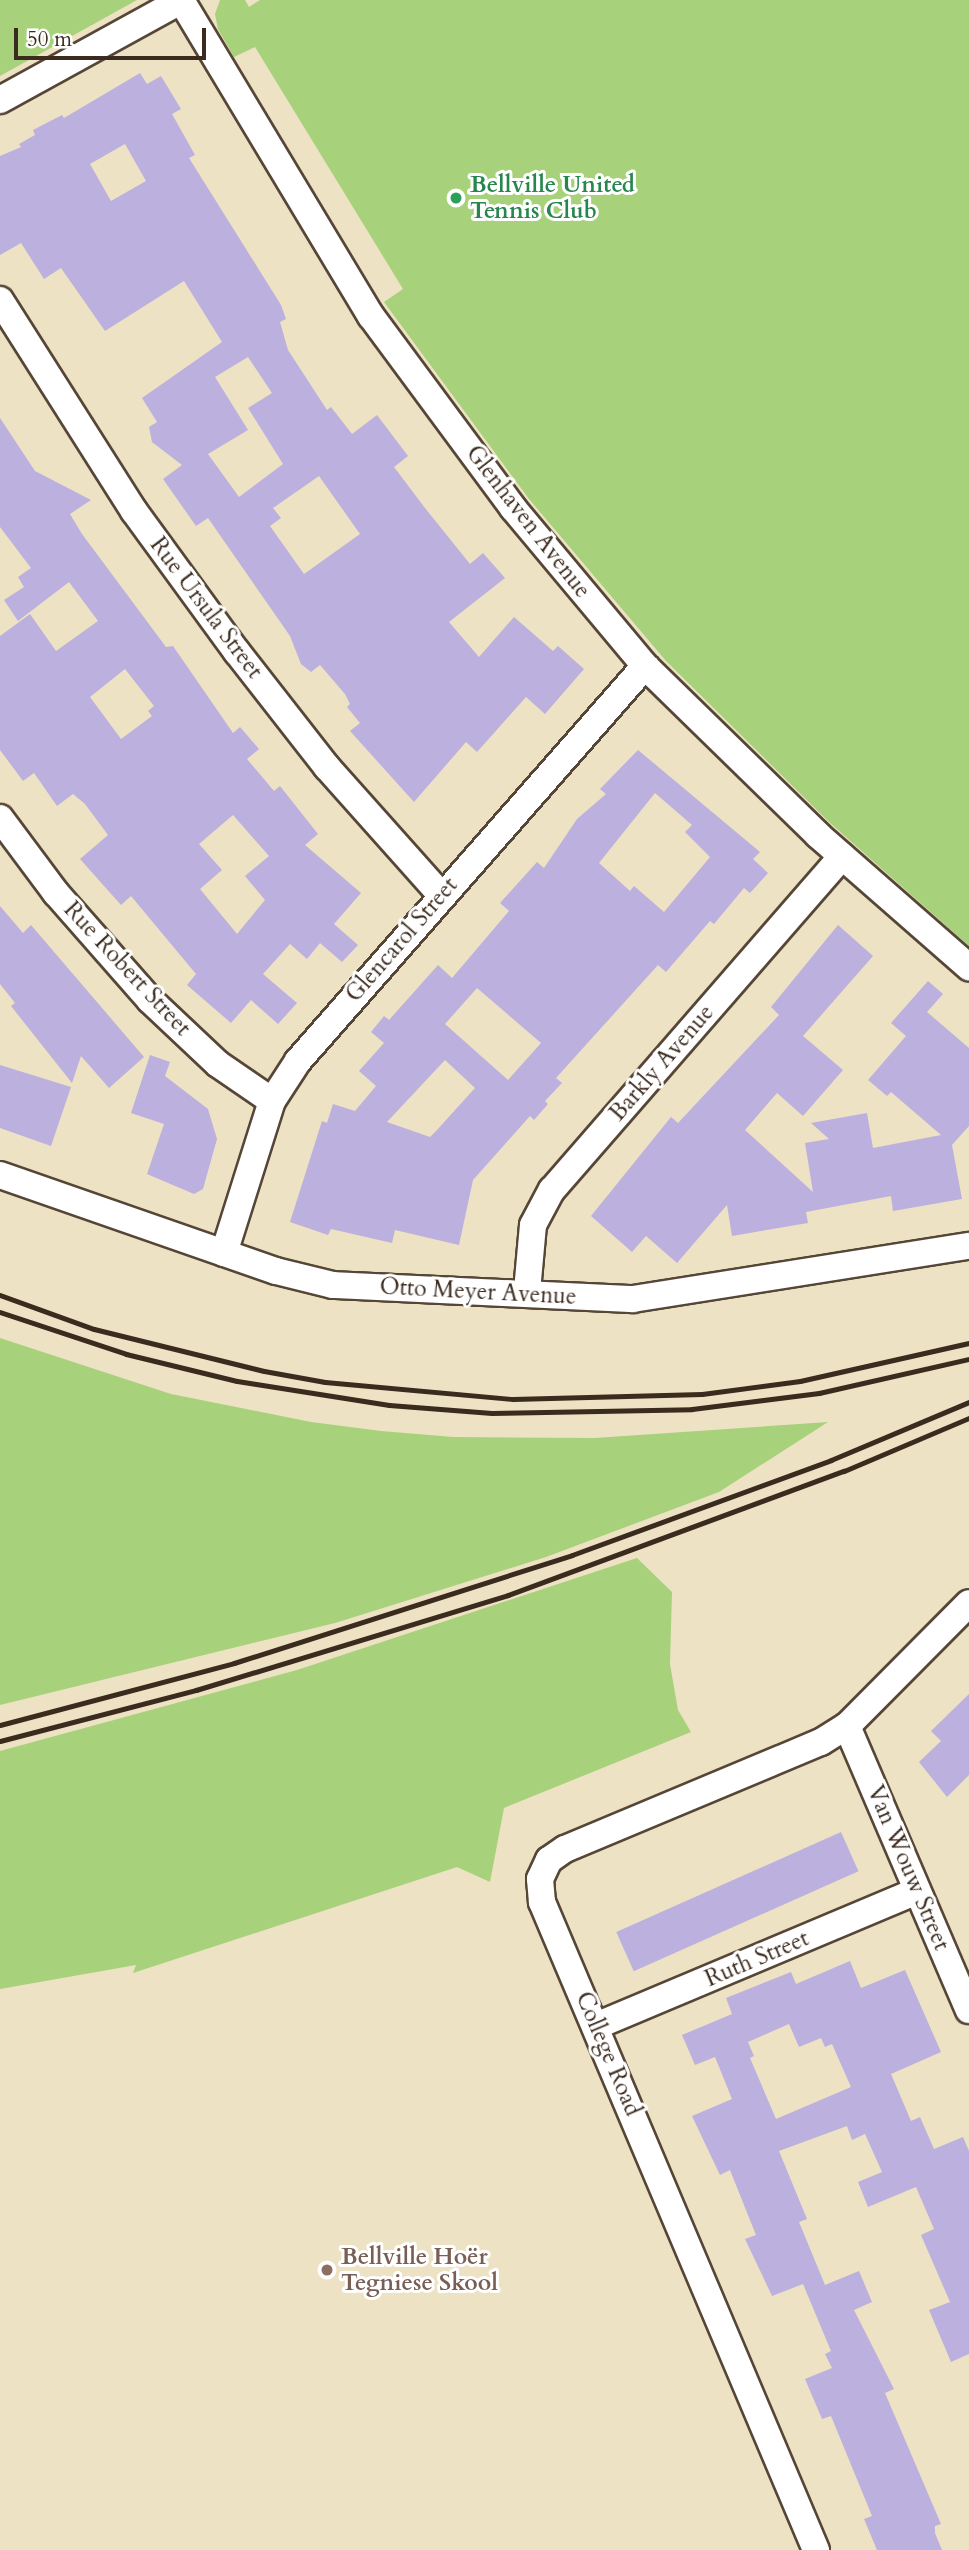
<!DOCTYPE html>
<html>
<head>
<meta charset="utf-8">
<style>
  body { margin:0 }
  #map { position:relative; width:969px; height:2550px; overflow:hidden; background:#ede2c3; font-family:Cardo,serif }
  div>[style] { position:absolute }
  .green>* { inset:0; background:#a8d17c }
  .building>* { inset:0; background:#bcb0de; transform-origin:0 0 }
  .roads { filter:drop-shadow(2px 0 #564637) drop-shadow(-2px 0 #564637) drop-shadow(0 2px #564637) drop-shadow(0 -2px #564637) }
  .street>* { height:26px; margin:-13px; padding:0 13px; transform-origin:13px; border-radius:13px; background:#fff }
  .rail>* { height:5px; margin:-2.5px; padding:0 2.5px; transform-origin:2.5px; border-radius:2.5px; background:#3b2a1e }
  .dots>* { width:19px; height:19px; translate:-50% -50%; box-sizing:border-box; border:4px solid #fff; border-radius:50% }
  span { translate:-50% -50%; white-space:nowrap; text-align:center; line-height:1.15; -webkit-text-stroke:6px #fff; paint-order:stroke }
  .leisure-label { font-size:23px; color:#27864d; font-weight:700 }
  .left { translate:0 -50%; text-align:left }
  .street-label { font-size:23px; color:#3b2a1e }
  .education-label { font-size:23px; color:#785e54; font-weight:700 }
  .scale { position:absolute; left:14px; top:28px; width:192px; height:32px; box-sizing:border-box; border:4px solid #3b2a1e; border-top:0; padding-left:9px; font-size:21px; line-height:24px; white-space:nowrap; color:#3b2a1e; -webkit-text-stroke:5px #fff; paint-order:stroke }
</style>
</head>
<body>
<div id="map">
  <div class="green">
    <div style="clip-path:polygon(0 0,137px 0,0 76px)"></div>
    <div style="clip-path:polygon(220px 0,245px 0,249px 7px,260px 0,969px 0,969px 946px,829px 822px,666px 661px,529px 499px,384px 302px,403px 289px,255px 47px,234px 57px,218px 29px,215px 14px)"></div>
    <div style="clip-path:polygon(0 1338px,171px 1394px,311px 1422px,381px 1431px,453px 1437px,595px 1438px,828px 1422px,719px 1492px,546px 1557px,335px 1623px,0 1705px)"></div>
    <div style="clip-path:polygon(637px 1558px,672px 1592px,670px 1664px,678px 1710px,691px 1732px,504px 1808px,490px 1882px,457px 1867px,133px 1973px,136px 1965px,0 1989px,0 1751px,297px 1670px)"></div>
  </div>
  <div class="building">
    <div style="clip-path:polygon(evenodd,140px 73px,147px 84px,161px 76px,181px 109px,172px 114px,195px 155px,189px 158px,281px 305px,286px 319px,280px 322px,288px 350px,327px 410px,331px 407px,352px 434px,377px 415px,408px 456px,394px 467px,425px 508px,470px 564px,483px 553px,505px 578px,449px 622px,479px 657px,514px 617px,553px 651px,558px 646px,584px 669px,545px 714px,526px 697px,477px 752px,466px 742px,414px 802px,350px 731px,360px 723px,347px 707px,350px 704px,345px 694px,320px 665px,311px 672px,301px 664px,290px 636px,208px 518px,196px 526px,163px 479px,182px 465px,152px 442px,149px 427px,157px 422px,142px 398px,222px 342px,184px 281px,105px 331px,61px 268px,44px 279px,21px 243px,0 255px,0 156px,21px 147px,19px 144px,35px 135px,33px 130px,62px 115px,64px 118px,140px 73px,125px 144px,146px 181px,111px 201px,90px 164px,125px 144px,140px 73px,248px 357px,272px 393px,248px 408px,283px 464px,239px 497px,208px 454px,248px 430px,215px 377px,248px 357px,140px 73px,319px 476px,360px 534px,304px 574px,270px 526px,281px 518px,273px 508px,319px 476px)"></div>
    <div style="clip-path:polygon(evenodd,0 418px,35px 471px,91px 500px,70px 514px,82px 534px,166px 647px,173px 646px,233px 733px,240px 727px,259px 749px,247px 759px,274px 791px,280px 786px,318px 834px,305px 845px,361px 893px,334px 924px,358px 945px,342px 962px,320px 943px,307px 959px,290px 944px,263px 974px,297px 1003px,278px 1024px,251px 1000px,231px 1023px,187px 985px,196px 974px,131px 896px,121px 905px,80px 859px,108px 835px,85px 804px,73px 794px,57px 806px,34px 773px,23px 781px,0 750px,0 636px,30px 614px,56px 651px,98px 621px,69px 582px,18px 621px,4px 600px,24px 587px,18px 577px,31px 568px,0 527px,0 418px,125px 669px,154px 706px,148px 711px,152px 716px,121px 739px,90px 697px,125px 669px,0 418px,233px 815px,269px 856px,245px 876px,265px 900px,237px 934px,200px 889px,222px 870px,199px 844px,233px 815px)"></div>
    <div style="clip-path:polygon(evenodd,638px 750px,760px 852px,753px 859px,768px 873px,750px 893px,744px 888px,714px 924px,710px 921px,666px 972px,658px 965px,556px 1078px,562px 1083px,545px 1101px,548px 1104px,534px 1120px,530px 1116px,473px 1180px,459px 1245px,395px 1230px,392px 1243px,331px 1229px,328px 1235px,290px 1222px,322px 1121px,327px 1123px,333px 1104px,355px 1111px,376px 1086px,359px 1071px,384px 1043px,371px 1032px,384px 1016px,389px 1020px,438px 965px,452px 978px,509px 911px,500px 903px,537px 862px,544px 868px,577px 819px,606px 794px,600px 789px,638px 750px,655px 793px,692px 825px,685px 832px,710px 857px,664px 912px,634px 886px,630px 891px,599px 863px,655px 793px,638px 750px,477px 988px,541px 1043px,508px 1080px,445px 1024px,477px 988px,638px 750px,445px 1060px,475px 1088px,437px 1130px,430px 1137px,387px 1122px,445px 1060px)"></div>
    <div style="clip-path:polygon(0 906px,23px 933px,31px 925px,144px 1057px,109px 1088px,81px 1056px,72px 1083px,11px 1006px,15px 1003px,0 984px)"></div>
    <div style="clip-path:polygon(838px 925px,873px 956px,803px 1036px,843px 1070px,803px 1116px,777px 1093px,745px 1130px,813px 1192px,805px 1143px,829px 1139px,811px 1123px,867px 1113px,873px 1148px,941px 1135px,891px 1092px,887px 1096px,868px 1080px,906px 1036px,891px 1023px,928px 981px,943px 994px,927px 1012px,969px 1048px,969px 1126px,952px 1145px,962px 1199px,893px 1211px,891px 1196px,806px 1212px,808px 1223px,732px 1236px,727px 1205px,677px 1263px,646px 1236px,632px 1252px,591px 1216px,671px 1117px,678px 1123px,779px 1015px,771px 1007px)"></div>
    <div style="clip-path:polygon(150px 1055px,170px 1062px,165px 1076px,208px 1109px,217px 1139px,203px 1189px,194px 1194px,147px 1174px,164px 1124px,131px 1113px)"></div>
    <div style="clip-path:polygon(0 1065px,71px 1087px,51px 1146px,0 1128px)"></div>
    <div style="clip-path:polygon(969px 1694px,969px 1775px,947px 1797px,919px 1762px,941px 1741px,931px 1731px)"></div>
    <div style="left:841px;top:1832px;width:43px;height:246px;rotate:66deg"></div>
    <div style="clip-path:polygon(evenodd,850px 1961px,861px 1988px,905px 1970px,941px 2052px,891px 2074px,911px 2121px,920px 2117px,934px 2149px,963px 2137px,969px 2151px,969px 2354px,951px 2362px,929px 2310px,950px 2302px,921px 2235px,934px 2229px,916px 2187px,868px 2207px,858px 2182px,882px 2172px,865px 2134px,852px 2140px,847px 2126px,779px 2151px,807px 2219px,799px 2222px,825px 2285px,859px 2271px,872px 2302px,854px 2310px,894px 2389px,885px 2393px,941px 2524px,935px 2526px,935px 2533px,942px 2550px,877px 2550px,864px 2519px,872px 2516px,831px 2416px,822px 2419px,805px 2379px,832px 2368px,825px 2354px,831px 2351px,803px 2284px,772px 2296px,745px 2239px,756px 2235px,730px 2170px,720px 2175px,692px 2116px,732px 2099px,715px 2057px,695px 2065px,682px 2035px,732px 2014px,726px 1998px,791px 1972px,796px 1984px,850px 1961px,789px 2024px,799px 2047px,821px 2038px,825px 2047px,832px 2044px,851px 2087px,776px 2119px,750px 2058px,754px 2056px,748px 2042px,789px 2024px)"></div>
  </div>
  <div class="roads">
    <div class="street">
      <div style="left:181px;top:0;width:369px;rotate:59deg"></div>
      <div style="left:371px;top:316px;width:239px;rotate:53.5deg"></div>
      <div style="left:513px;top:508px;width:206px;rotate:50.1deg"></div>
      <div style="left:645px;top:666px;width:242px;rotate:44.3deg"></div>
      <div style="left:818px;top:835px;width:201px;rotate:41.2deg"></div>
      <div style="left:0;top:100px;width:208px;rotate:-28.8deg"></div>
      <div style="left:0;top:300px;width:250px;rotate:57.6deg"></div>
      <div style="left:134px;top:511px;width:175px;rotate:53.9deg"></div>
      <div style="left:237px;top:652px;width:146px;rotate:52deg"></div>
      <div style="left:327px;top:767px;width:171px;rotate:48.3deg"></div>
      <div style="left:0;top:818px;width:94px;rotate:53.3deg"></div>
      <div style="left:56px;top:893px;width:142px;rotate:48.7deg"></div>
      <div style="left:150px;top:1000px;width:93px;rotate:43.3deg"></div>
      <div style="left:218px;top:1064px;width:65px;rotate:34.4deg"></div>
      <div style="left:0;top:1175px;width:292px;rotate:19.2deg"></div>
      <div style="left:276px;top:1271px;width:59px;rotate:13.8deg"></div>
      <div style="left:333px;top:1285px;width:300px;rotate:2.7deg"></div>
      <div style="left:633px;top:1299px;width:340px;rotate:-9deg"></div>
      <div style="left:224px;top:1253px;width:159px;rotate:-72.5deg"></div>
      <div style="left:272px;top:1101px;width:48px;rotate:-57deg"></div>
      <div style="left:298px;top:1061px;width:526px;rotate:-48.7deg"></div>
      <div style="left:527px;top:1291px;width:66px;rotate:-84.8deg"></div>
      <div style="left:533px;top:1225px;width:40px;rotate:-62deg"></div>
      <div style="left:552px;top:1190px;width:442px;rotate:-49deg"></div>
      <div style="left:847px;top:1726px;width:309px;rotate:66.8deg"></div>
      <div style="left:596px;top:2026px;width:348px;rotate:-22.8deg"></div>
      <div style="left:816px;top:2550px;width:704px;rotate:-112.92deg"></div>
      <div style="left:542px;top:1902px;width:23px;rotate:-95deg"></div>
      <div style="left:540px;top:1879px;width:21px;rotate:-65deg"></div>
      <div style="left:549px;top:1860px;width:19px;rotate:-35deg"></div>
      <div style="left:565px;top:1849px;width:277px;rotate:-22.7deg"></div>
      <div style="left:821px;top:1742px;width:31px;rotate:-32deg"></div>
      <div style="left:847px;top:1726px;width:173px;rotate:-45.2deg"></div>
    </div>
  </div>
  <div class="rail">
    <div style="left:0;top:1295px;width:100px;rotate:19.9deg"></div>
    <div style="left:94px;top:1329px;width:175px;rotate:13.9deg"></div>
    <div style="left:264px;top:1371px;width:62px;rotate:10.2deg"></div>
    <div style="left:325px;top:1382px;width:189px;rotate:5.2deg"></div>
    <div style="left:513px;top:1399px;width:189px;rotate:-1.5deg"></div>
    <div style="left:702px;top:1394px;width:99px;rotate:-7.6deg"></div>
    <div style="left:800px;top:1381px;width:173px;rotate:-12.7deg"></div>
    <div style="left:0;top:1312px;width:133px;rotate:18.4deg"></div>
    <div style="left:126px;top:1354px;width:114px;rotate:13.7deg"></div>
    <div style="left:237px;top:1381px;width:154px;rotate:9deg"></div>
    <div style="left:389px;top:1405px;width:103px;rotate:4.4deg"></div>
    <div style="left:492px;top:1413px;width:200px;rotate:-1.1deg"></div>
    <div style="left:692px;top:1409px;width:128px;rotate:-7.2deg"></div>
    <div style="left:819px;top:1393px;width:154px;rotate:-12.8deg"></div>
    <div style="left:0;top:1725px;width:242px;rotate:-14.8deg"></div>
    <div style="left:234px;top:1663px;width:355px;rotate:-17.7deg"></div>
    <div style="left:572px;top:1555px;width:276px;rotate:-20.1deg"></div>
    <div style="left:831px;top:1460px;width:150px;rotate:-22.8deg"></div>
    <div style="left:0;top:1741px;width:203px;rotate:-14.6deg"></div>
    <div style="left:196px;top:1690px;width:326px;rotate:-16.9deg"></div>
    <div style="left:508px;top:1595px;width:358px;rotate:-20.3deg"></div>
    <div style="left:844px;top:1471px;width:136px;rotate:-23deg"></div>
  </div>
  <div class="dots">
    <div style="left:456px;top:198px;background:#2e9e5b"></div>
    <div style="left:327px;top:2270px;background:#8d6e63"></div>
  </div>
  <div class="leisure-label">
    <span class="left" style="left:470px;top:198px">Bellville United<br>Tennis Club</span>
  </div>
  <div class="street-label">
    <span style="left:528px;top:522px;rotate:52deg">Glenhaven Avenue</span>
    <span style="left:206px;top:608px;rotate:53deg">Rue Ursula Street</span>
    <span style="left:402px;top:940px;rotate:-49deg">Glencarol Street</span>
    <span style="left:127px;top:969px;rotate:47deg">Rue Robert Street</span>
    <span style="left:662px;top:1063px;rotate:-49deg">Barkly Avenue</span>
    <span style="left:478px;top:1292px;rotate:3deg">Otto Meyer Avenue</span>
    <span style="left:908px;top:1868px;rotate:67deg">Van Wouw Street</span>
    <span style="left:757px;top:1959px;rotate:-23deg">Ruth Street</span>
    <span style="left:608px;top:2054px;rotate:67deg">College Road</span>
  </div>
  <div class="education-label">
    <span class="left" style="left:341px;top:2270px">Bellville Hoër<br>Tegniese Skool</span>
  </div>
  <div class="scale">50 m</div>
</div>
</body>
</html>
